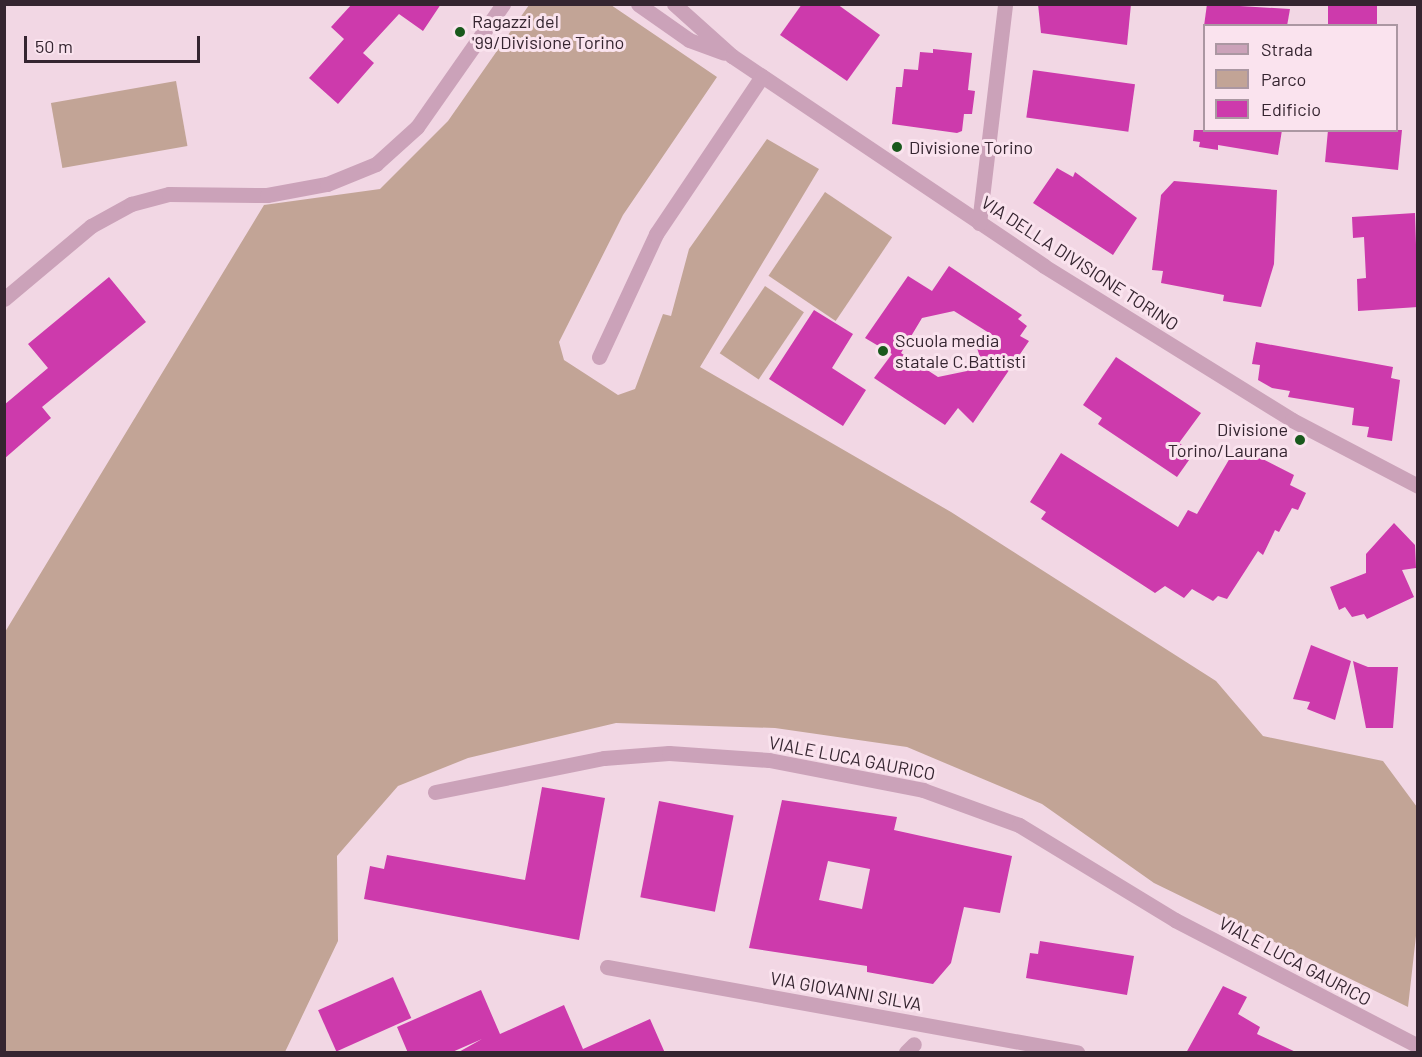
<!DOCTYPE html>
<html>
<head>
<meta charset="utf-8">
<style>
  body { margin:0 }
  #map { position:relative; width:1422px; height:1057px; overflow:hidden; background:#f2d7e4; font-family:Barlow,sans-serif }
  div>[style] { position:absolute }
  .green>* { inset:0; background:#c2a496; transform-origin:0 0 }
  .building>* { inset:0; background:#cd3aac; transform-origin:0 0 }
  .minor>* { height:15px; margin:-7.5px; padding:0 7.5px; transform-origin:7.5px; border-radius:7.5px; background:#cba2b9 }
  .dots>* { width:16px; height:16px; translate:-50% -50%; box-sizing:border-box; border:3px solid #fae3ee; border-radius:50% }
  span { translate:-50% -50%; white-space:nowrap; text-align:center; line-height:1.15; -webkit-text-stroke:6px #fae3ee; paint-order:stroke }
  .poi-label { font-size:18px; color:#352530 }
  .left { translate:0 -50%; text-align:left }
  .right { translate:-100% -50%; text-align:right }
  .street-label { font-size:18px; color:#352530 }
  .frame { position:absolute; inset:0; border:6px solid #352530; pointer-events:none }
  .legend { position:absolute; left:1203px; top:24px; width:195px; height:108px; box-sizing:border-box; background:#fae3ee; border:2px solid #ab97a2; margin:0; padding:8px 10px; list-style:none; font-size:18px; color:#352530 }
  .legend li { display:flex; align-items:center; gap:12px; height:30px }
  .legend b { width:30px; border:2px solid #ab97a2 }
  .scale { position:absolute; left:24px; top:36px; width:176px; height:27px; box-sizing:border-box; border:3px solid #352530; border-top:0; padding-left:8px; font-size:18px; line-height:21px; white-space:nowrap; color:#352530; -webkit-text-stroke:4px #fae3ee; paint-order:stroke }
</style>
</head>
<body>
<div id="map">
  <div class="green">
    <div style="clip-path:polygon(529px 5px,611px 5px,717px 77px,623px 215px,559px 342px,564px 360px,618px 395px,635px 389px,663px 314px,671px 316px,689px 249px,767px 139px,819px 169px,700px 367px,951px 512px,1216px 681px,1263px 736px,1383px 761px,1417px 807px,1418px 918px,1408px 1007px,1154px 883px,1042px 804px,907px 747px,775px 728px,616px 723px,468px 758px,398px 786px,337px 856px,338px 941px,285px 1052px,5px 1052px,5px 632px,264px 205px,380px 189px,448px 121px)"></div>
    <div style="left:176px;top:81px;width:66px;height:127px;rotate:80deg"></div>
    <div style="left:825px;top:192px;width:81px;height:101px;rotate:34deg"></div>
    <div style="left:765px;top:286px;width:47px;height:81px;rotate:34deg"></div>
  </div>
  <div class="building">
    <div style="clip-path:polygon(352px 4px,441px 4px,423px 31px,399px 14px,363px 53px,374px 63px,338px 104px,309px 78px,344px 39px,331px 27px)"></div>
    <div style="clip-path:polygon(802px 4px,837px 4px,880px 35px,847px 81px,780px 35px)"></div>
    <div style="clip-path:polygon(1038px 4px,1131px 4px,1127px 45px,1041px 33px)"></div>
    <div style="clip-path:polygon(1207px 4px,1290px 9px,1287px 26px,1204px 26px)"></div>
    <div style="left:1328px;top:4px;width:49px;height:22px"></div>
    <div style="clip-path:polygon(933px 49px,972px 53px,968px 90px,975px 91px,972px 114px,964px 114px,962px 131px,957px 133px,892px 124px,896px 87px,902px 87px,904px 69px,918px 70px,920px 52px,933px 53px)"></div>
    <div style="left:1033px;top:70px;width:103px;height:48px;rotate:8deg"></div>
    <div style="clip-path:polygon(1194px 130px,1282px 130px,1278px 155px,1218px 145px,1218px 150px,1199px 147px,1200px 142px,1193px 141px)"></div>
    <div style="clip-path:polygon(1328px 130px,1402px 130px,1398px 170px,1325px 162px)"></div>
    <div style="clip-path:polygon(1057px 168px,1073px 177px,1075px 172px,1137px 218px,1113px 255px,1033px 203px)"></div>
    <div style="clip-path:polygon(1174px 181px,1277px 190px,1274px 264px,1261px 307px,1223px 301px,1224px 295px,1161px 283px,1163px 271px,1152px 270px,1161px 195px)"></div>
    <div style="clip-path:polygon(1415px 213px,1418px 307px,1358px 311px,1357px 279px,1366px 278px,1364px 237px,1353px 238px,1352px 217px)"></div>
    <div style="clip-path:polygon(evenodd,949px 266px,1022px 315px,1018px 319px,1027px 326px,1020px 336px,1029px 341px,973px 423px,958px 408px,945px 425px,874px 378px,892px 354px,865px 338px,908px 276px,932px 291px,949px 266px,954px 311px,994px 336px,976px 345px,979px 354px,967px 371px,938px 377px,901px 353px,922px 318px,954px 311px)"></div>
    <div style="clip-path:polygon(109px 277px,146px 322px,42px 407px,51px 418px,4px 459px,4px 405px,48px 368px,28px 344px)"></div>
    <div style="clip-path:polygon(814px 310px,853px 334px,832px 368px,866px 390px,843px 426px,769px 379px)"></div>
    <div style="clip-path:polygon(1256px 342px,1393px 367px,1391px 378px,1400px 380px,1392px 441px,1367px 437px,1369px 427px,1352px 425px,1354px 408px,1288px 397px,1290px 391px,1272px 388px,1258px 380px,1260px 365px,1252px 364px)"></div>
    <div style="clip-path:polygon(1116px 357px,1201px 413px,1179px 443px,1194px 453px,1177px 477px,1098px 424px,1102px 418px,1083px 405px)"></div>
    <div style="clip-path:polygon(1237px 446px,1294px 475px,1290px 485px,1306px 493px,1298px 510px,1292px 508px,1279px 532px,1275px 530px,1263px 555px,1258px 551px,1227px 599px,1218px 596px,1213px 601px,1192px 589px,1184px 598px,1165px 586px,1155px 593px,1041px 519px,1046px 512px,1030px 502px,1061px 453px,1178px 527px,1188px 510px,1197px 514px)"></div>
    <div style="clip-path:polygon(1394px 523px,1415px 545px,1416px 568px,1402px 570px,1414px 597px,1367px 619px,1364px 614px,1352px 617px,1345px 607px,1339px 610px,1330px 587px,1366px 573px,1366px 554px)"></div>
    <div style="clip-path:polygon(1311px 645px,1351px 661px,1335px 720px,1307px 709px,1310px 702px,1293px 699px)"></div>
    <div style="clip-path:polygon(1353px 661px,1368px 667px,1398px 667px,1393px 728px,1366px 728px)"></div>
    <div style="clip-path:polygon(542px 787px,605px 798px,579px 940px,364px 899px,370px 866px,384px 869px,387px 855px,525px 880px)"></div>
    <div style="clip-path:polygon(evenodd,782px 800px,897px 817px,894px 830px,1012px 856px,1000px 913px,964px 907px,951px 963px,933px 984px,867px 972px,867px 966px,749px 948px,782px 800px,828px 861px,870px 869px,862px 909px,819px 900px,828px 861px)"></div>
    <div style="left:659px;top:801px;width:76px;height:98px;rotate:11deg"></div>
    <div style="clip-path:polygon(1040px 941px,1134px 956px,1127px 995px,1026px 978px,1030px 953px,1038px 954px)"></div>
    <div style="left:393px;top:977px;width:45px;height:82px;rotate:66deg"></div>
    <div style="clip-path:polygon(1223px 986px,1247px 997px,1238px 1014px,1260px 1027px,1257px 1034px,1298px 1053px,1186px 1053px)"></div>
    <div style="clip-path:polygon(481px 990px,500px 1034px,564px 1005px,583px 1049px,650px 1019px,665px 1053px,457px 1053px,482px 1039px,450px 1053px,408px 1053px,397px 1027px)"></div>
  </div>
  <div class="minor">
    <div style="left:638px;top:4px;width:62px;rotate:35.2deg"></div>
    <div style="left:689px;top:40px;width:37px;rotate:20deg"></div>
    <div style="left:674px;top:4px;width:78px;rotate:41.9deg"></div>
    <div style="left:732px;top:56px;width:376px;rotate:33.9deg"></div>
    <div style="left:1044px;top:266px;width:292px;rotate:31.8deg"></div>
    <div style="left:1292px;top:420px;width:142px;rotate:27.6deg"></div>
    <div style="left:979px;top:223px;width:221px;rotate:-83.2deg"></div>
    <div style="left:4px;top:299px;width:114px;rotate:-40deg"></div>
    <div style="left:91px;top:226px;width:46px;rotate:-28.8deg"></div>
    <div style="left:131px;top:204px;width:39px;rotate:-15deg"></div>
    <div style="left:169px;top:194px;width:98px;rotate:0.6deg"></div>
    <div style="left:267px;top:195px;width:61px;rotate:-10.4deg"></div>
    <div style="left:327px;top:184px;width:53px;rotate:-22.2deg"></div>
    <div style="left:376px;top:164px;width:55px;rotate:-42.1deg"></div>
    <div style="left:417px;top:127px;width:150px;rotate:-55deg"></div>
    <div style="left:599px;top:357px;width:136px;rotate:-65.1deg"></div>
    <div style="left:656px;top:234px;width:190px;rotate:-56.1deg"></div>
    <div style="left:435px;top:792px;width:172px;rotate:-11.4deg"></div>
    <div style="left:604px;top:758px;width:65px;rotate:-4.4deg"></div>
    <div style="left:669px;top:753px;width:100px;rotate:4deg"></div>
    <div style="left:769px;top:760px;width:157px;rotate:11deg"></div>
    <div style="left:923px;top:790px;width:102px;rotate:20deg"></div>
    <div style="left:1019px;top:825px;width:183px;rotate:31.3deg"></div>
    <div style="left:1175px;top:920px;width:274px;rotate:27.4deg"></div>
    <div style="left:607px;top:967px;width:478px;rotate:10.3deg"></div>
    <div style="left:906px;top:1052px;width:11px;rotate:-45deg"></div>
  </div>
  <div class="dots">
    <div style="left:460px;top:32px;background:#19591c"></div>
    <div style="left:897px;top:147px;background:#19591c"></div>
    <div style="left:883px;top:351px;background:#19591c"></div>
    <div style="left:1300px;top:440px;background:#19591c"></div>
  </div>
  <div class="poi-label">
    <span class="left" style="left:472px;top:32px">Ragazzi del<br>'99/Divisione Torino</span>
    <span class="left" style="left:909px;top:147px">Divisione Torino</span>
    <span class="left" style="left:895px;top:351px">Scuola media<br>statale C.Battisti</span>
    <span class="right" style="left:1288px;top:440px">Divisione<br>Torino/Laurana</span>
  </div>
  <div class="street-label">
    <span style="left:1080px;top:263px;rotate:33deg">VIA DELLA DIVISIONE TORINO</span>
    <span style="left:852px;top:758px;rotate:11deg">VIALE LUCA GAURICO</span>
    <span style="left:1295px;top:961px;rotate:28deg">VIALE LUCA GAURICO</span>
    <span style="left:846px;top:991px;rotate:10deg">VIA GIOVANNI SILVA</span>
  </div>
  <div class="frame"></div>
  <ul class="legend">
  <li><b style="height:8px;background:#cba2b9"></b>Strada</li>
  <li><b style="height:16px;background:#c2a496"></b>Parco</li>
  <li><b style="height:16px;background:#cd3aac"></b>Edificio</li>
  </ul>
  <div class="scale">50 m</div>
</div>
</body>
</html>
